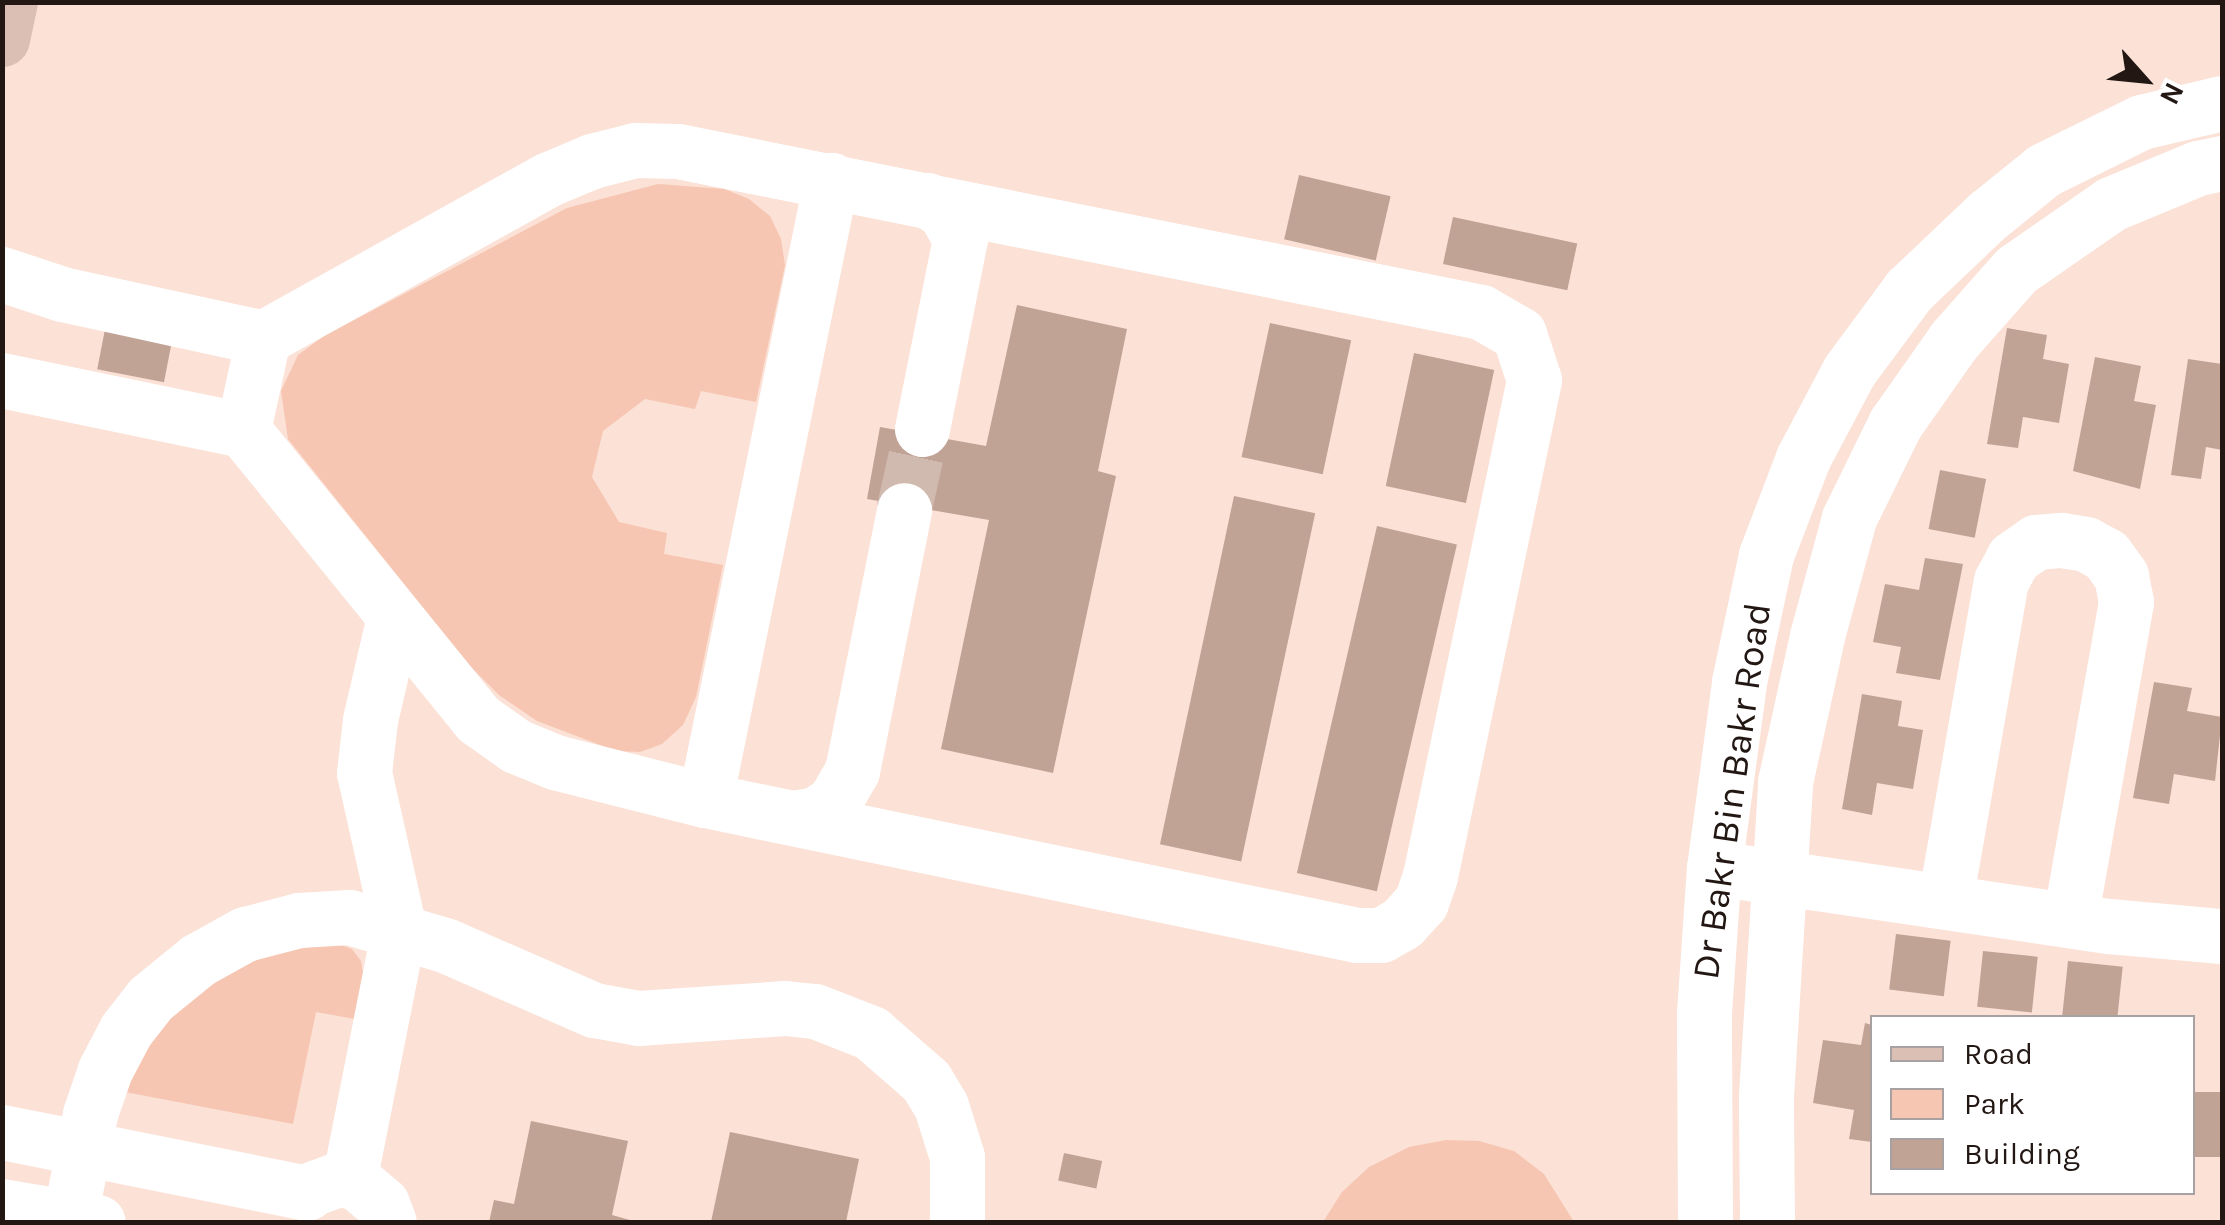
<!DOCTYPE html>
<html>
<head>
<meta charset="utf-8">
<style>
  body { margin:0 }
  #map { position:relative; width:2225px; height:1225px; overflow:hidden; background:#fbe1d6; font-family:Karla,sans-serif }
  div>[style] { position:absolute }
  .green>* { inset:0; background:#f6c6b2 }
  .building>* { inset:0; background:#c1a396; transform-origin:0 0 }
  .minor-tunnel>* { height:55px; margin-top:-27.5px; transform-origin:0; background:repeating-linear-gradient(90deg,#d0b9af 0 55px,transparent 0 83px) }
  .minor>* { height:55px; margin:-27.5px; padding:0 27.5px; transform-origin:27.5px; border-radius:27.5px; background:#fff }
  .major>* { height:55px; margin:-27.5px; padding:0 27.5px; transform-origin:27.5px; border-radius:27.5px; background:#dcbfb4 }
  span { translate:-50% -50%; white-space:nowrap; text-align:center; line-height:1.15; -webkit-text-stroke:8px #fff; paint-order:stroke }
  .street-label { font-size:38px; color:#221713 }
  .frame { position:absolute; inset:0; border:5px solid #221713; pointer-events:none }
  .legend { position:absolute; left:1870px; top:1015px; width:325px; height:180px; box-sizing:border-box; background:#fff; border:2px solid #a7a2a1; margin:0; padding:12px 18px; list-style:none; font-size:30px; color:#221713 }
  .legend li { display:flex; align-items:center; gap:20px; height:50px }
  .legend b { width:50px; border:2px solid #a7a2a1 }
  .north { position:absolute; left:2095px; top:30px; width:100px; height:100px; -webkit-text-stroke:8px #fff; paint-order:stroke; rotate:117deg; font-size:28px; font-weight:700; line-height:40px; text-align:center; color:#221713 }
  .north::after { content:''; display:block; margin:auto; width:35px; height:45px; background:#221713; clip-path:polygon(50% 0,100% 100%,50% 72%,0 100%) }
</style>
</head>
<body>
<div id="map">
  <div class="green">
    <div style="clip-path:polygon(658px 184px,724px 189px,749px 199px,770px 216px,781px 239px,785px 265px,756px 402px,701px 391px,695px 409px,645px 399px,603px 431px,592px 477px,619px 522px,667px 533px,664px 554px,723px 565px,696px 697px,683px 725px,662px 744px,640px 752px,616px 751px,537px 721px,499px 695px,470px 666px,288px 439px,281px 391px,298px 355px,324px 336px,567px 208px)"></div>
    <div style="clip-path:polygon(336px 943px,352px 949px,361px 961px,364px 979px,355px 1019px,316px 1012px,293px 1124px,125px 1092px,148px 1044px,175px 1010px,214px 978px,285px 944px)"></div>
    <div style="clip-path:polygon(1446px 1140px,1479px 1141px,1514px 1151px,1544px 1174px,1574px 1222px,1323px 1222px,1342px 1192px,1369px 1167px,1409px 1147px)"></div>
  </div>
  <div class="building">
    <div style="left:1299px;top:175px;width:94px;height:66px;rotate:13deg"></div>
    <div style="left:1453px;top:217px;width:127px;height:48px;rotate:12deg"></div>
    <div style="clip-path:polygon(1017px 305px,1127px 329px,1098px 471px,1116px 476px,1053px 773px,941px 749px,989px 520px,867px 499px,880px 427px,986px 446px)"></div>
    <div style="left:1270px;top:323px;width:83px;height:137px;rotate:12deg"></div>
    <div style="left:106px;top:324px;width:68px;height:46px;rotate:11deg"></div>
    <div style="clip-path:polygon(2007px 328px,2047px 335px,2043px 359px,2069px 364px,2059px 423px,2023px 417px,2018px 448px,1987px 444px)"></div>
    <div style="left:1414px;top:353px;width:82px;height:136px;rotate:12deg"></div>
    <div style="clip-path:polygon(2095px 357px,2141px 366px,2134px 401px,2156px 405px,2140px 489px,2073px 471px)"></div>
    <div style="clip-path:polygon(2188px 359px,2222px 364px,2222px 450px,2206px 447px,2201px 479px,2171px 475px)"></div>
    <div style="left:1940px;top:470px;width:47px;height:60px;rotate:11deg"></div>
    <div style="left:1234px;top:496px;width:83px;height:356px;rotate:12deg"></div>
    <div style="left:1377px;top:526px;width:82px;height:356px;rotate:13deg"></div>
    <div style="clip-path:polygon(1925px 558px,1963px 564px,1940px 680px,1896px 673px,1901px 647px,1873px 642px,1885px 584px,1919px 590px)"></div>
    <div style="clip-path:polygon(2154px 682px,2192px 688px,2187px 711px,2222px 717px,2215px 781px,2174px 774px,2169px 804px,2133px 798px)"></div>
    <div style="clip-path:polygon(1862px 694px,1902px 701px,1898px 726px,1923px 730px,1913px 789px,1877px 783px,1872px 815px,1842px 809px)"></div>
    <div style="left:1896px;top:934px;width:55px;height:56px;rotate:7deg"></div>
    <div style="left:1983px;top:951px;width:55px;height:56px;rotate:6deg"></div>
    <div style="left:2068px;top:961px;width:55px;height:57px;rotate:6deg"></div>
    <div style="clip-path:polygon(1865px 1023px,1872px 1025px,1872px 1142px,1849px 1139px,1854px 1110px,1813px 1103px,1823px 1040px,1861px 1045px)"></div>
    <div style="left:2222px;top:1092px;width:65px;height:30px;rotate:90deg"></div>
    <div style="clip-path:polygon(531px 1121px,628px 1141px,612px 1215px,637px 1222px,489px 1222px,494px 1200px,514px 1204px)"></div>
    <div style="clip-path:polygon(730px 1132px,859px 1159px,846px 1222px,711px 1222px)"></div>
    <div style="left:1064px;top:1153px;width:39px;height:28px;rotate:12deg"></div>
  </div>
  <div class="minor-tunnel">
    <div style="left:904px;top:510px;width:83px;rotate:-77.5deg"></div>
  </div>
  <div class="minor">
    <div style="left:2px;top:274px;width:63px;rotate:18.4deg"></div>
    <div style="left:62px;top:294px;width:206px;rotate:12.3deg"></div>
    <div style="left:263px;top:338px;width:327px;rotate:-29.1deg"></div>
    <div style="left:549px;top:179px;width:47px;rotate:-22.7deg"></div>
    <div style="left:592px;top:161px;width:44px;rotate:-14.3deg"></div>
    <div style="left:635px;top:150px;width:43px;rotate:1.3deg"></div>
    <div style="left:678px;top:151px;width:819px;rotate:11.34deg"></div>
    <div style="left:1481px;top:312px;width:44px;rotate:30.1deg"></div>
    <div style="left:1519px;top:334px;width:48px;rotate:71.9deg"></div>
    <div style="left:1534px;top:380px;width:507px;rotate:101.84deg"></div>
    <div style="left:1430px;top:876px;width:28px;rotate:109deg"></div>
    <div style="left:1421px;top:902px;width:28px;rotate:132deg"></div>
    <div style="left:1402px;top:923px;width:24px;rotate:150deg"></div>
    <div style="left:1381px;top:935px;width:24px;rotate:180deg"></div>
    <div style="left:1357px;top:935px;width:666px;rotate:-168.3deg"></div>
    <div style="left:705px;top:800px;width:155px;rotate:-165.8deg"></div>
    <div style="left:555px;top:762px;width:42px;rotate:-157.7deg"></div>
    <div style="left:516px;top:746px;width:47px;rotate:-144.6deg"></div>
    <div style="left:478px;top:719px;width:372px;rotate:-129.1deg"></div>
    <div style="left:243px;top:430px;width:246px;rotate:-168.3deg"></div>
    <div style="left:922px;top:429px;width:194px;rotate:-78.7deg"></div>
    <div style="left:960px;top:239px;width:31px;rotate:-119deg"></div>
    <div style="left:945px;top:212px;width:22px;rotate:-146deg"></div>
    <div style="left:243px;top:430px;width:94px;rotate:-77.7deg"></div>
    <div style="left:705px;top:800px;width:633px;rotate:-78.51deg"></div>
    <div style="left:793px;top:818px;width:23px;rotate:-10deg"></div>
    <div style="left:816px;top:814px;width:22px;rotate:-34deg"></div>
    <div style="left:834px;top:802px;width:36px;rotate:-60deg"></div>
    <div style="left:852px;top:771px;width:266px;rotate:-78.7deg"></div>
    <div style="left:1742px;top:872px;width:371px;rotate:8.4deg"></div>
    <div style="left:2109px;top:926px;width:113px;rotate:5.1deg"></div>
    <div style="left:1945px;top:901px;width:325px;rotate:-80.1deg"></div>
    <div style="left:2001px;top:581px;width:26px;rotate:-62deg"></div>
    <div style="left:2013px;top:558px;width:28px;rotate:-35deg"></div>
    <div style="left:2036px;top:542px;width:25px;rotate:-5deg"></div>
    <div style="left:2061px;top:540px;width:25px;rotate:9deg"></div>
    <div style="left:2086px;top:544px;width:23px;rotate:29deg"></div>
    <div style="left:2106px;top:555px;width:26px;rotate:54deg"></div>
    <div style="left:2121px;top:576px;width:26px;rotate:79deg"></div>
    <div style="left:2126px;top:602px;width:323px;rotate:100deg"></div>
    <div style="left:2px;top:1132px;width:311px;rotate:11.3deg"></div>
    <div style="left:349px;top:1181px;width:257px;rotate:-78.8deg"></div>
    <div style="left:399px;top:929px;width:160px;rotate:-102.6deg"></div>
    <div style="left:364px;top:773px;width:53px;rotate:-83.5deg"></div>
    <div style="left:370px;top:720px;width:106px;rotate:-76.9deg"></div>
    <div style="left:314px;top:1188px;width:27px;rotate:-20deg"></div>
    <div style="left:339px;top:1179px;width:17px;rotate:10deg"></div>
    <div style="left:356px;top:1182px;width:34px;rotate:40deg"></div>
    <div style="left:382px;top:1204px;width:19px;rotate:69deg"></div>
    <div style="left:2px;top:1206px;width:97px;rotate:9.5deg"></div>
    <div style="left:70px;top:1217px;width:105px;rotate:-79deg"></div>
    <div style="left:90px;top:1114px;width:46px;rotate:-71.2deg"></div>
    <div style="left:105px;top:1070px;width:45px;rotate:-62.3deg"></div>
    <div style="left:126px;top:1030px;width:39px;rotate:-52deg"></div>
    <div style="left:150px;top:999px;width:62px;rotate:-39.1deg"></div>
    <div style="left:198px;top:960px;width:54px;rotate:-29deg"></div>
    <div style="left:245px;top:934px;width:56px;rotate:-14.5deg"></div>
    <div style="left:299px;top:920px;width:50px;rotate:-3.4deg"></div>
    <div style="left:349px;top:917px;width:100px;rotate:16.3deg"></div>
    <div style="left:445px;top:945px;width:163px;rotate:23.6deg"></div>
    <div style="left:594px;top:1010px;width:45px;rotate:10.3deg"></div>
    <div style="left:638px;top:1018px;width:147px;rotate:-3.9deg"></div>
    <div style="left:785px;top:1008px;width:30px;rotate:6deg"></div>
    <div style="left:815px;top:1011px;width:60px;rotate:21.4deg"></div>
    <div style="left:871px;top:1033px;width:73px;rotate:41.1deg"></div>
    <div style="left:926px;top:1081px;width:29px;rotate:59deg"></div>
    <div style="left:941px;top:1106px;width:53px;rotate:72.6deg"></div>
    <div style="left:957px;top:1157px;width:65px;rotate:90deg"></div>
    <div style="left:1705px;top:1222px;width:209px;rotate:-90.3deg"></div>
    <div style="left:1704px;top:1013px;width:145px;rotate:-86.1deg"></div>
    <div style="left:1714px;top:868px;width:188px;rotate:-82.3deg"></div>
    <div style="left:1739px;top:682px;width:130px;rotate:-78deg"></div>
    <div style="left:1766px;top:555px;width:104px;rotate:-69.1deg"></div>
    <div style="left:1803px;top:458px;width:98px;rotate:-62.1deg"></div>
    <div style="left:1849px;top:371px;width:101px;rotate:-53.5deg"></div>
    <div style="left:1909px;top:290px;width:108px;rotate:-43.5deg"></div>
    <div style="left:1987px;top:216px;width:73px;rotate:-38.9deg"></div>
    <div style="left:2044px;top:170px;width:108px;rotate:-26.3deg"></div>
    <div style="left:2141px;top:122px;width:83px;rotate:-13.2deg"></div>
    <div style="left:1767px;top:1222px;width:126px;rotate:-90.5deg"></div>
    <div style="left:1766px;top:1096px;width:315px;rotate:-86.5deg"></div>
    <div style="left:1785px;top:782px;width:149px;rotate:-77.6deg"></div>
    <div style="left:1817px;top:636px;width:122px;rotate:-74.8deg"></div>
    <div style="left:1849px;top:518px;width:105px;rotate:-63.9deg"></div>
    <div style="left:1895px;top:424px;width:103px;rotate:-54.9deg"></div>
    <div style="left:1954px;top:340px;width:94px;rotate:-48.5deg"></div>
    <div style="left:2016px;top:270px;width:116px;rotate:-34.8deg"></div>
    <div style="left:2111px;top:204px;width:94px;rotate:-22.5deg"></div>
    <div style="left:2198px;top:168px;width:25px;rotate:-12deg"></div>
  </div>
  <div class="major">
    <div style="left:2px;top:39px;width:38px;rotate:-78deg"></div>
  </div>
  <div class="street-label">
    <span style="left:1732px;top:791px;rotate:-82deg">Dr Bakr Bin Bakr Road</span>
  </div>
  <div class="frame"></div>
  <ul class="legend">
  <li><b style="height:12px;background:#dcbfb4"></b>Road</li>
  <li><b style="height:28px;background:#f6c6b2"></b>Park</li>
  <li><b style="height:28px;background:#c1a396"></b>Building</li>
  </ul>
  <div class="north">N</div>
</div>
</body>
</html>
